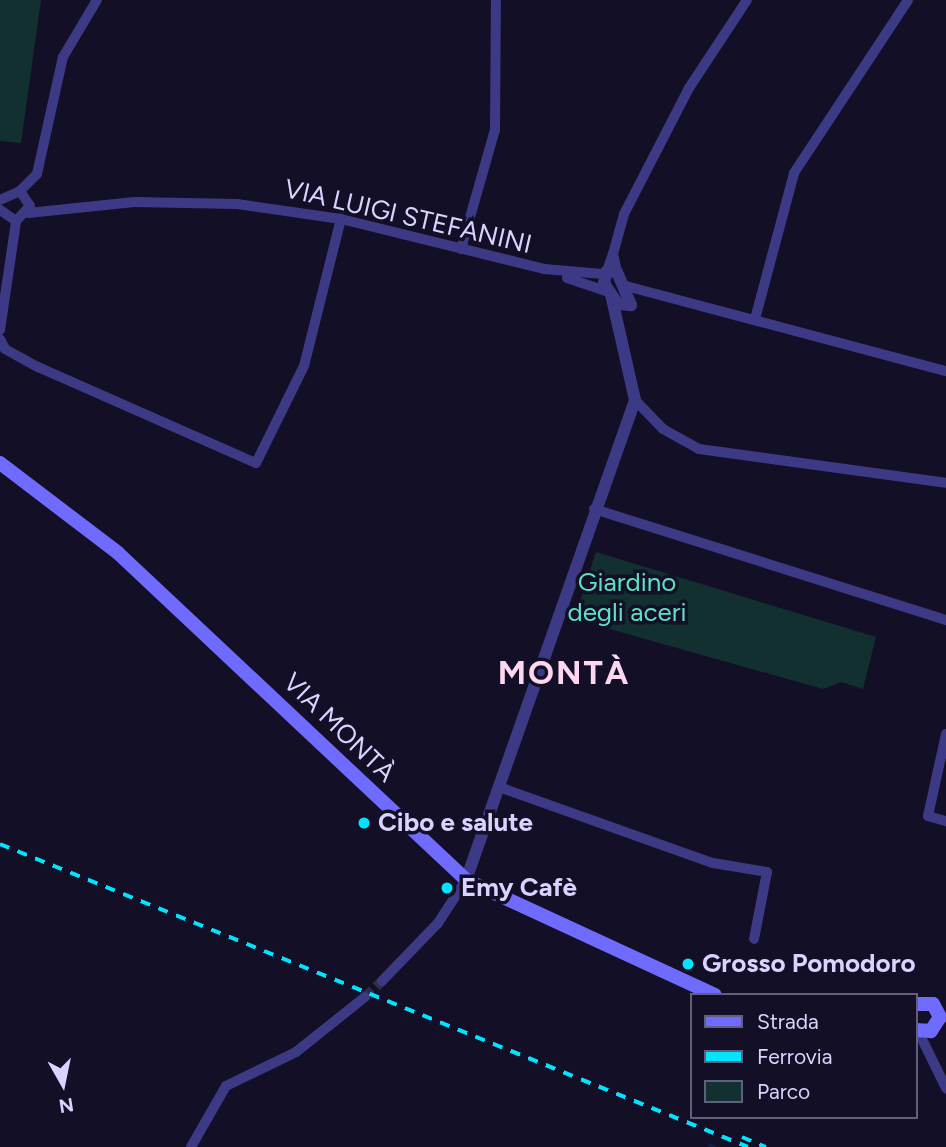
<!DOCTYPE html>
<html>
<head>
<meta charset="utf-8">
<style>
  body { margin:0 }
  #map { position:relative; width:946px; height:1147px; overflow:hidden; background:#130f26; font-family:Figtree,sans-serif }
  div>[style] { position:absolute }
  .green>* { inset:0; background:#12302f }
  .stream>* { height:3.5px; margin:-1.75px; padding:0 1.75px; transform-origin:1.75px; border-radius:1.75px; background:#0c2248 }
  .minor-tunnel>* { height:10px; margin-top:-5px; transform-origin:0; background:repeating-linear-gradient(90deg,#312d47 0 10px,transparent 0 15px) }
  .minor>* { height:10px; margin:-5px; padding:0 5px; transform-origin:5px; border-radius:5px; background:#3d3a85 }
  .tertiary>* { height:12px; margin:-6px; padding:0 6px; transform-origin:6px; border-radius:6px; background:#3d3a85 }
  .secondary>* { height:14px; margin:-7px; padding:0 7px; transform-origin:7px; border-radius:7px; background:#6f6bff }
  .rail>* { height:3.5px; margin-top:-1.75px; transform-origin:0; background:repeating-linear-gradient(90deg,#00e5ff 0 10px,transparent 0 19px) }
  .dots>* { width:19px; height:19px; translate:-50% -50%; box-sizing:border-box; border:4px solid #130f26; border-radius:50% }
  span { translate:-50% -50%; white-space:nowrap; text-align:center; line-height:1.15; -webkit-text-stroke:7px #130f26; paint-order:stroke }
  .street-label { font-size:26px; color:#d9d4ff }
  .park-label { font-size:26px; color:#5fe0c0 }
  .poi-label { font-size:26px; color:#d9d4ff; font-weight:700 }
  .left { translate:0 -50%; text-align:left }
  .district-label { font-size:33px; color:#ffd6f0; font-weight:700; letter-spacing:2px }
  .legend { position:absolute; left:690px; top:993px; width:228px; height:126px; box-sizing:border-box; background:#130f26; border:2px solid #625e7d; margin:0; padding:9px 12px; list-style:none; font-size:21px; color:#d9d4ff }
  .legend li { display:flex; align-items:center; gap:14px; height:35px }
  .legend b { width:35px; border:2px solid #625e7d }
  .north { position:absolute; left:28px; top:1049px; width:70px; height:70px; -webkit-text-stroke:5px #130f26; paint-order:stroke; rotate:171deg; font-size:19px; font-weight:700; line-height:28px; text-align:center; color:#d9d4ff }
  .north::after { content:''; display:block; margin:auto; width:24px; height:32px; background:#d9d4ff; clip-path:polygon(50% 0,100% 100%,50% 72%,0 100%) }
</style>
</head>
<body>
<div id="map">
  <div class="green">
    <div style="clip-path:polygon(0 0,41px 0,21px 143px,0 141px)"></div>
    <div style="clip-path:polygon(596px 552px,876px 637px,863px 689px,841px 682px,823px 689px,574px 619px)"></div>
  </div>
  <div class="stream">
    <div style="left:710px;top:1145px;width:4px;rotate:27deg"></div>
  </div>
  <div class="minor-tunnel">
    <div style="left:365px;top:997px;width:23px;rotate:-43deg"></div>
  </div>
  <div class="minor">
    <div style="left:20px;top:191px;width:24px;rotate:-45deg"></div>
    <div style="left:37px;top:174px;width:120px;rotate:-77.5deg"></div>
    <div style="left:63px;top:57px;width:66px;rotate:-59.2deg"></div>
    <div style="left:0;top:200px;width:22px;rotate:-24deg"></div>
    <div style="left:20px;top:191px;width:18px;rotate:56deg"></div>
    <div style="left:30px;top:206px;width:21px;rotate:133deg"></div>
    <div style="left:16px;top:221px;width:19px;rotate:-145deg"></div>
    <div style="left:28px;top:213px;width:107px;rotate:-5.9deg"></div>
    <div style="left:134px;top:202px;width:103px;rotate:1.1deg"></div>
    <div style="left:237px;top:204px;width:105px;rotate:8.2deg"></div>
    <div style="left:341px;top:219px;width:209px;rotate:13.8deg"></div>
    <div style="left:544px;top:269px;width:59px;rotate:4.8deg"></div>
    <div style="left:461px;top:249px;width:124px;rotate:-74.1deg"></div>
    <div style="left:495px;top:130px;width:130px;rotate:-89.6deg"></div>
    <div style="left:613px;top:254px;width:41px;rotate:-74.6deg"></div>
    <div style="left:624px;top:214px;width:142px;rotate:-62.7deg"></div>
    <div style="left:689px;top:88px;width:105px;rotate:-56.6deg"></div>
    <div style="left:607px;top:271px;width:18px;rotate:-71deg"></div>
    <div style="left:613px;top:254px;width:18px;rotate:77deg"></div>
    <div style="left:567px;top:278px;width:44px;rotate:18.4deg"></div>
    <div style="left:626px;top:286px;width:331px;rotate:14.9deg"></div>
    <div style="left:755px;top:319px;width:151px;rotate:-75deg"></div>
    <div style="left:794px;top:173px;width:207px;rotate:-56.6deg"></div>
    <div style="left:0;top:330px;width:110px;rotate:-81.6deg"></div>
    <div style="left:0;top:339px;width:11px;rotate:63deg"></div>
    <div style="left:5px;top:349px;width:38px;rotate:29deg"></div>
    <div style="left:38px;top:367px;width:238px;rotate:23.8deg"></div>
    <div style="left:256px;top:463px;width:108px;rotate:-63.7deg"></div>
    <div style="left:304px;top:366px;width:152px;rotate:-75.9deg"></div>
    <div style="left:635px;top:400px;width:40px;rotate:46deg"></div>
    <div style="left:663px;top:429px;width:41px;rotate:29.1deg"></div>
    <div style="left:699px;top:449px;width:249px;rotate:7.8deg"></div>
    <div style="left:594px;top:509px;width:369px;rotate:17.5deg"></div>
    <div style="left:946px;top:734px;width:84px;rotate:102.4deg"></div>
    <div style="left:928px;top:816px;width:19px;rotate:16deg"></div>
    <div style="left:499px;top:787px;width:227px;rotate:19.6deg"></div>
    <div style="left:713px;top:863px;width:55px;rotate:9.5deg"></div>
    <div style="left:767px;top:872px;width:68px;rotate:101deg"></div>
    <div style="left:382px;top:981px;width:81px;rotate:-46deg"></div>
    <div style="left:438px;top:923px;width:51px;rotate:-56.9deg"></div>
    <div style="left:918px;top:1031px;width:64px;rotate:63.8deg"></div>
    <div style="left:191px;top:1147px;width:70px;rotate:-60.2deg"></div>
    <div style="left:226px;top:1086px;width:78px;rotate:-25.9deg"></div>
    <div style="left:296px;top:1052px;width:88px;rotate:-38.6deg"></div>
  </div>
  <div class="tertiary">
    <div style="left:607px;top:271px;width:10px;rotate:6deg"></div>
    <div style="left:617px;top:272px;width:36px;rotate:67deg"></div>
    <div style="left:631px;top:305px;width:13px;rotate:-176deg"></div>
    <div style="left:618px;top:304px;width:25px;rotate:-124deg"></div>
    <div style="left:604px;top:283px;width:12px;rotate:-76deg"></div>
    <div style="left:466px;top:880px;width:509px;rotate:-70.6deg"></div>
    <div style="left:635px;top:400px;width:109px;rotate:-102.8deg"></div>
  </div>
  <div class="secondary">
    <div style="left:0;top:463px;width:148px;rotate:37.3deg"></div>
    <div style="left:118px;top:553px;width:478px;rotate:43.2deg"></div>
    <div style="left:466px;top:880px;width:274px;rotate:24.8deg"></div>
    <div style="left:916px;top:1004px;width:17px"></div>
    <div style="left:933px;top:1004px;width:15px;rotate:62deg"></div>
    <div style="left:940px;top:1017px;width:17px;rotate:123deg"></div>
    <div style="left:931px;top:1031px;width:15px;rotate:-176deg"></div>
  </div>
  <div class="rail">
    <div style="left:0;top:844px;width:807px;rotate:22.05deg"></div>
    <div style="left:742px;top:1137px;width:26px;rotate:23deg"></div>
  </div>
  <div class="dots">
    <div style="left:364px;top:823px;background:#00e5ff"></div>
    <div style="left:447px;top:888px;background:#00e5ff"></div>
    <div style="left:688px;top:964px;background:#00e5ff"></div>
  </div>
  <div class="street-label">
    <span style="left:408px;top:217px;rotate:13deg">VIA LUIGI STEFANINI</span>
    <span style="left:339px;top:728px;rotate:44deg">VIA MONTÀ</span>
  </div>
  <div class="park-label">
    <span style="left:627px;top:598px">Giardino<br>degli aceri</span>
  </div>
  <div class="poi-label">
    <span class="left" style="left:378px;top:823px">Cibo e salute</span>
    <span class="left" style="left:461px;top:888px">Emy Cafè</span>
    <span class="left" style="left:702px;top:964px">Grosso Pomodoro</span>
  </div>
  <div class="district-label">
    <span style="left:564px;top:673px">MONTÀ</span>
  </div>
  <ul class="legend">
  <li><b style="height:9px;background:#6f6bff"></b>Strada</li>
  <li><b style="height:9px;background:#00e5ff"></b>Ferrovia</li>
  <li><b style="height:19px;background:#12302f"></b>Parco</li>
  </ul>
  <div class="north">N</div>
</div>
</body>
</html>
